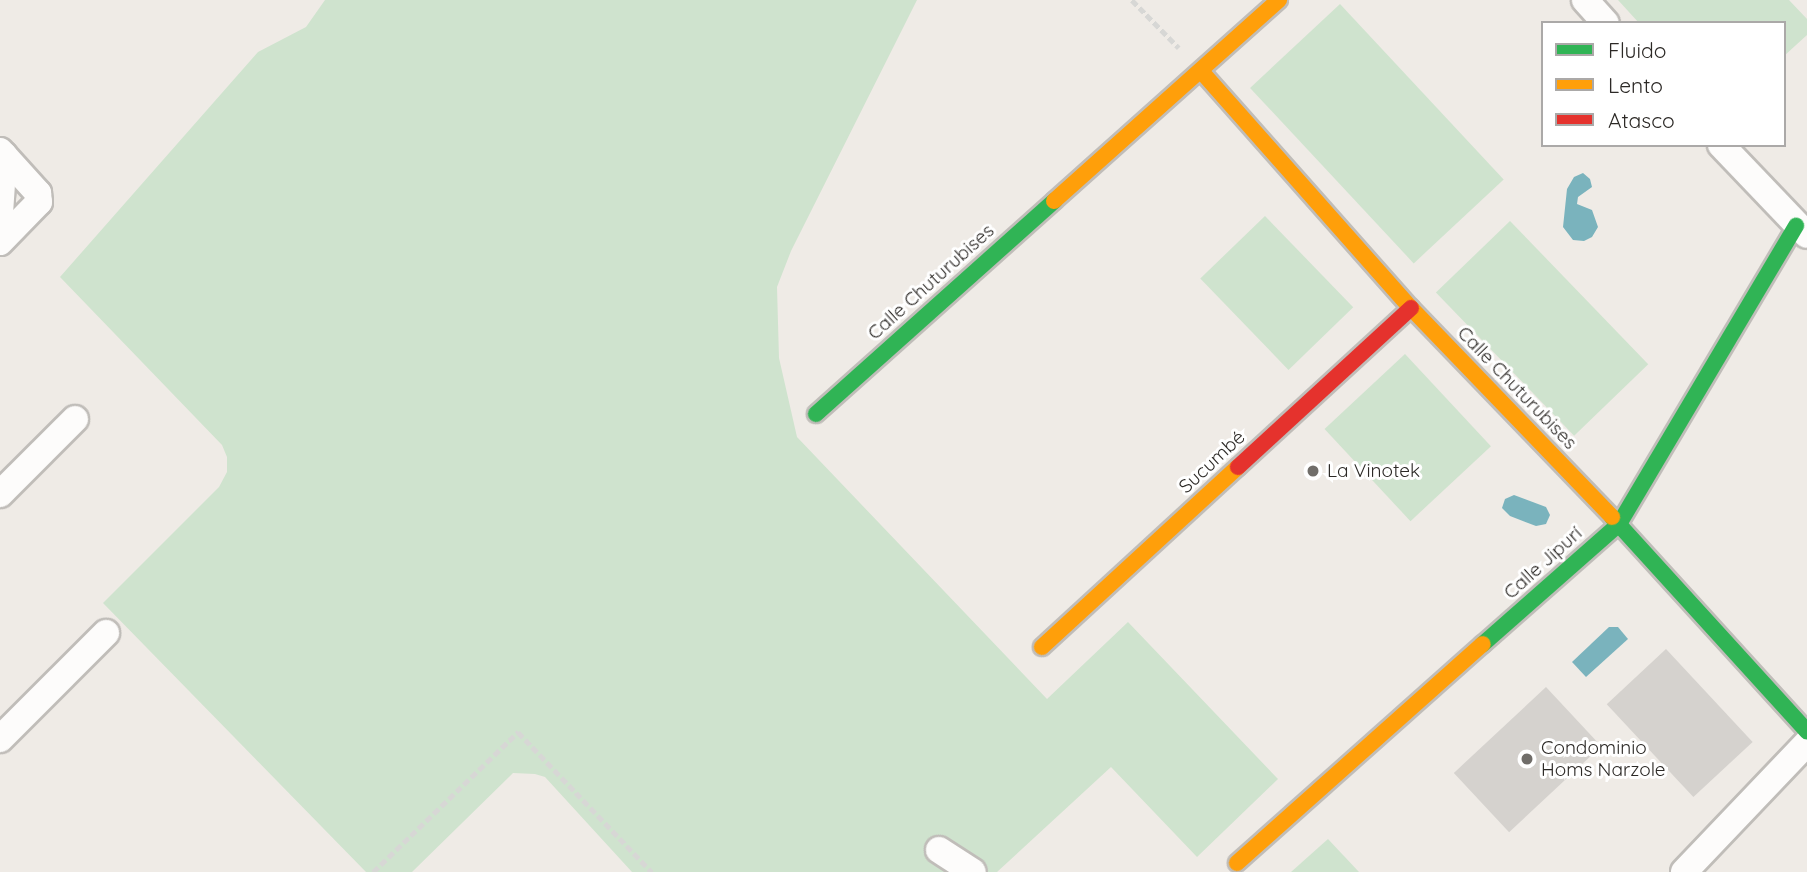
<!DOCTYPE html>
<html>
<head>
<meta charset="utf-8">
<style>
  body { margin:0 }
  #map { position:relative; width:1807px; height:872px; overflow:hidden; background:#efebe6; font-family:Quicksand,sans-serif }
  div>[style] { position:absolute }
  .green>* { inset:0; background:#cfe3ce; transform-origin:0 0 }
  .water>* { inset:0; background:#7ab3bd }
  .building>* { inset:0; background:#d5d2ce; transform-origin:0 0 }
  .path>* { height:4.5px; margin-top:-2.25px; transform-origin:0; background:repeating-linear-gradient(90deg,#d7d7d5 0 7px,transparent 0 10.5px) }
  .roads { filter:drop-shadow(2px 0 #c0bdb9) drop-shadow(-2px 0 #c0bdb9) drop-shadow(0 2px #c0bdb9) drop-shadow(0 -2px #c0bdb9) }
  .street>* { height:26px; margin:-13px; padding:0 13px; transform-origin:13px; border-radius:13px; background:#fdfcfb }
  .fast>* { height:16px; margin:-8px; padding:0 8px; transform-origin:8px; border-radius:8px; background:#30b455 }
  .slow>* { height:16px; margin:-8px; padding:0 8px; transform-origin:8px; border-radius:8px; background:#ff9f0a }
  .jam>* { height:16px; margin:-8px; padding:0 8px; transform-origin:8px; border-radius:8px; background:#e5322d }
  .dots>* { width:19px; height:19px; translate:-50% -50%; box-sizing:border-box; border:4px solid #fff; border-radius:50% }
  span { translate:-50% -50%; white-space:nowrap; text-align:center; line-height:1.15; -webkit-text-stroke:6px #fff; paint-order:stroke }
  .street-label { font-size:19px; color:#2c2926 }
  .poi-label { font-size:19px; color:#2c2926 }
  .left { translate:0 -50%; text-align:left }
  .legend { position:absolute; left:1541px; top:21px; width:245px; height:126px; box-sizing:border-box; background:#fff; border:2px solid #aba9a8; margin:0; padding:9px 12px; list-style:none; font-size:21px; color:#2c2926 }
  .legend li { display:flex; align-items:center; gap:14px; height:35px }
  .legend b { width:35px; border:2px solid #aba9a8 }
</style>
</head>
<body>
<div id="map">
  <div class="green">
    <div style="clip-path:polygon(325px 0,917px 0,791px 251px,777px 287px,779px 358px,797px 437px,1047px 699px,1128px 622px,1278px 779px,1197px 857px,1111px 767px,997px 872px,632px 872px,545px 777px,535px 774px,513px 773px,412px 872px,366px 872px,103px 603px,219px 487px,227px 472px,227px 457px,222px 445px,60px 277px,258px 52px,306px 27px)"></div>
    <div style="clip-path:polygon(1618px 0,1789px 0,1807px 19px,1807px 35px,1784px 56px,1784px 23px,1639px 23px)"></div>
    <div style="left:1340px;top:4px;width:240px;height:123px;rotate:47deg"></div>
    <div style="left:1265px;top:216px;width:127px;height:90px;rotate:46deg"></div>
    <div style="left:1510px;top:221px;width:199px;height:103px;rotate:46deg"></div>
    <div style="left:1405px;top:354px;width:126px;height:110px;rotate:47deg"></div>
    <div style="clip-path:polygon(1328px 839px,1359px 872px,1291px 872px)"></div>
  </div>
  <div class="water">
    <div style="clip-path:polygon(1583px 173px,1590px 179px,1592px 187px,1578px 197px,1577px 204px,1592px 210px,1598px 227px,1592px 237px,1584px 241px,1573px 240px,1563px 227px,1567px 189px,1574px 177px)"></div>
    <div style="clip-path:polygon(1514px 495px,1546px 507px,1550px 515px,1546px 524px,1536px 526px,1510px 516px,1502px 508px,1505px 499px)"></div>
    <div style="clip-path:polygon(1609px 627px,1618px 627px,1628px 639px,1586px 677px,1572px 662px)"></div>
  </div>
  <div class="building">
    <div style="left:1666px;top:649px;width:127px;height:81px;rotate:47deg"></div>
    <div style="left:1546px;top:687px;width:81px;height:126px;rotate:47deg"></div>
  </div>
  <div class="path">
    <div style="left:1132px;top:0;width:67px;rotate:45.6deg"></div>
    <div style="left:373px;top:872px;width:202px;rotate:-44deg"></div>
    <div style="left:518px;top:732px;width:194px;rotate:46.3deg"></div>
  </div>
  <div class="roads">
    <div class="street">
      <div style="left:1585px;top:0;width:31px;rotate:48deg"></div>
      <div style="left:1721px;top:145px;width:124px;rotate:46.3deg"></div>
      <div style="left:0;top:151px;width:57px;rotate:47.9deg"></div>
      <div style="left:38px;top:193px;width:9px;rotate:84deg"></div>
      <div style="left:39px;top:202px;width:56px;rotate:134.3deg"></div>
      <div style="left:0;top:213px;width:58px;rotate:-86.1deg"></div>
      <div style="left:0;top:494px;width:106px;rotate:-45deg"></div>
      <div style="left:0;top:739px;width:150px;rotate:-45deg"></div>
      <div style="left:939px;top:850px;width:40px;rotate:32.9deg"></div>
      <div style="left:1684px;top:872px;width:178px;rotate:-46.4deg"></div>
    </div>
    <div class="fast">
      <div style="left:816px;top:414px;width:319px;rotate:-41.8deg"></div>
      <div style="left:1612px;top:517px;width:290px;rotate:47.7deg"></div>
      <div style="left:1483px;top:644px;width:181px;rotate:-41.4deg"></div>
      <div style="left:1619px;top:524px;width:347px;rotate:-59.3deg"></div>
    </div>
    <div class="slow">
      <div style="left:1201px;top:71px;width:317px;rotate:48.5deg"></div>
      <div style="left:1411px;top:308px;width:290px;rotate:46.1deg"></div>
      <div style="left:1054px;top:201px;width:302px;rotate:-41.8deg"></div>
      <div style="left:1042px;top:647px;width:266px;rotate:-42.6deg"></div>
      <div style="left:1237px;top:863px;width:329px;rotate:-41.7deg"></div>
    </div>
    <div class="jam">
      <div style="left:1238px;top:467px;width:235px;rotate:-42.6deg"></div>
    </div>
  </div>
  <div class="dots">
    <div style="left:1313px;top:471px;background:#706d69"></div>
    <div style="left:1527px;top:759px;background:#706d69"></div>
  </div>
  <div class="street-label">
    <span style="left:931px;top:282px;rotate:-42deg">Calle Chuturubises</span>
    <span style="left:1517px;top:388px;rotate:46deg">Calle Chuturubises</span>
    <span style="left:1212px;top:462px;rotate:-43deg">Sucumbé</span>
    <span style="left:1543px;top:563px;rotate:-42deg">Calle Jipurí</span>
  </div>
  <div class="poi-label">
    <span class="left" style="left:1327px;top:471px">La Vinotek</span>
    <span class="left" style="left:1541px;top:759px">Condominio<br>Homs Narzole</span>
  </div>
  <ul class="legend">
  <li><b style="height:9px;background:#30b455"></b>Fluido</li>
  <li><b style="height:9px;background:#ff9f0a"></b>Lento</li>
  <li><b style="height:9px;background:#e5322d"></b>Atasco</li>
  </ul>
</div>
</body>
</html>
